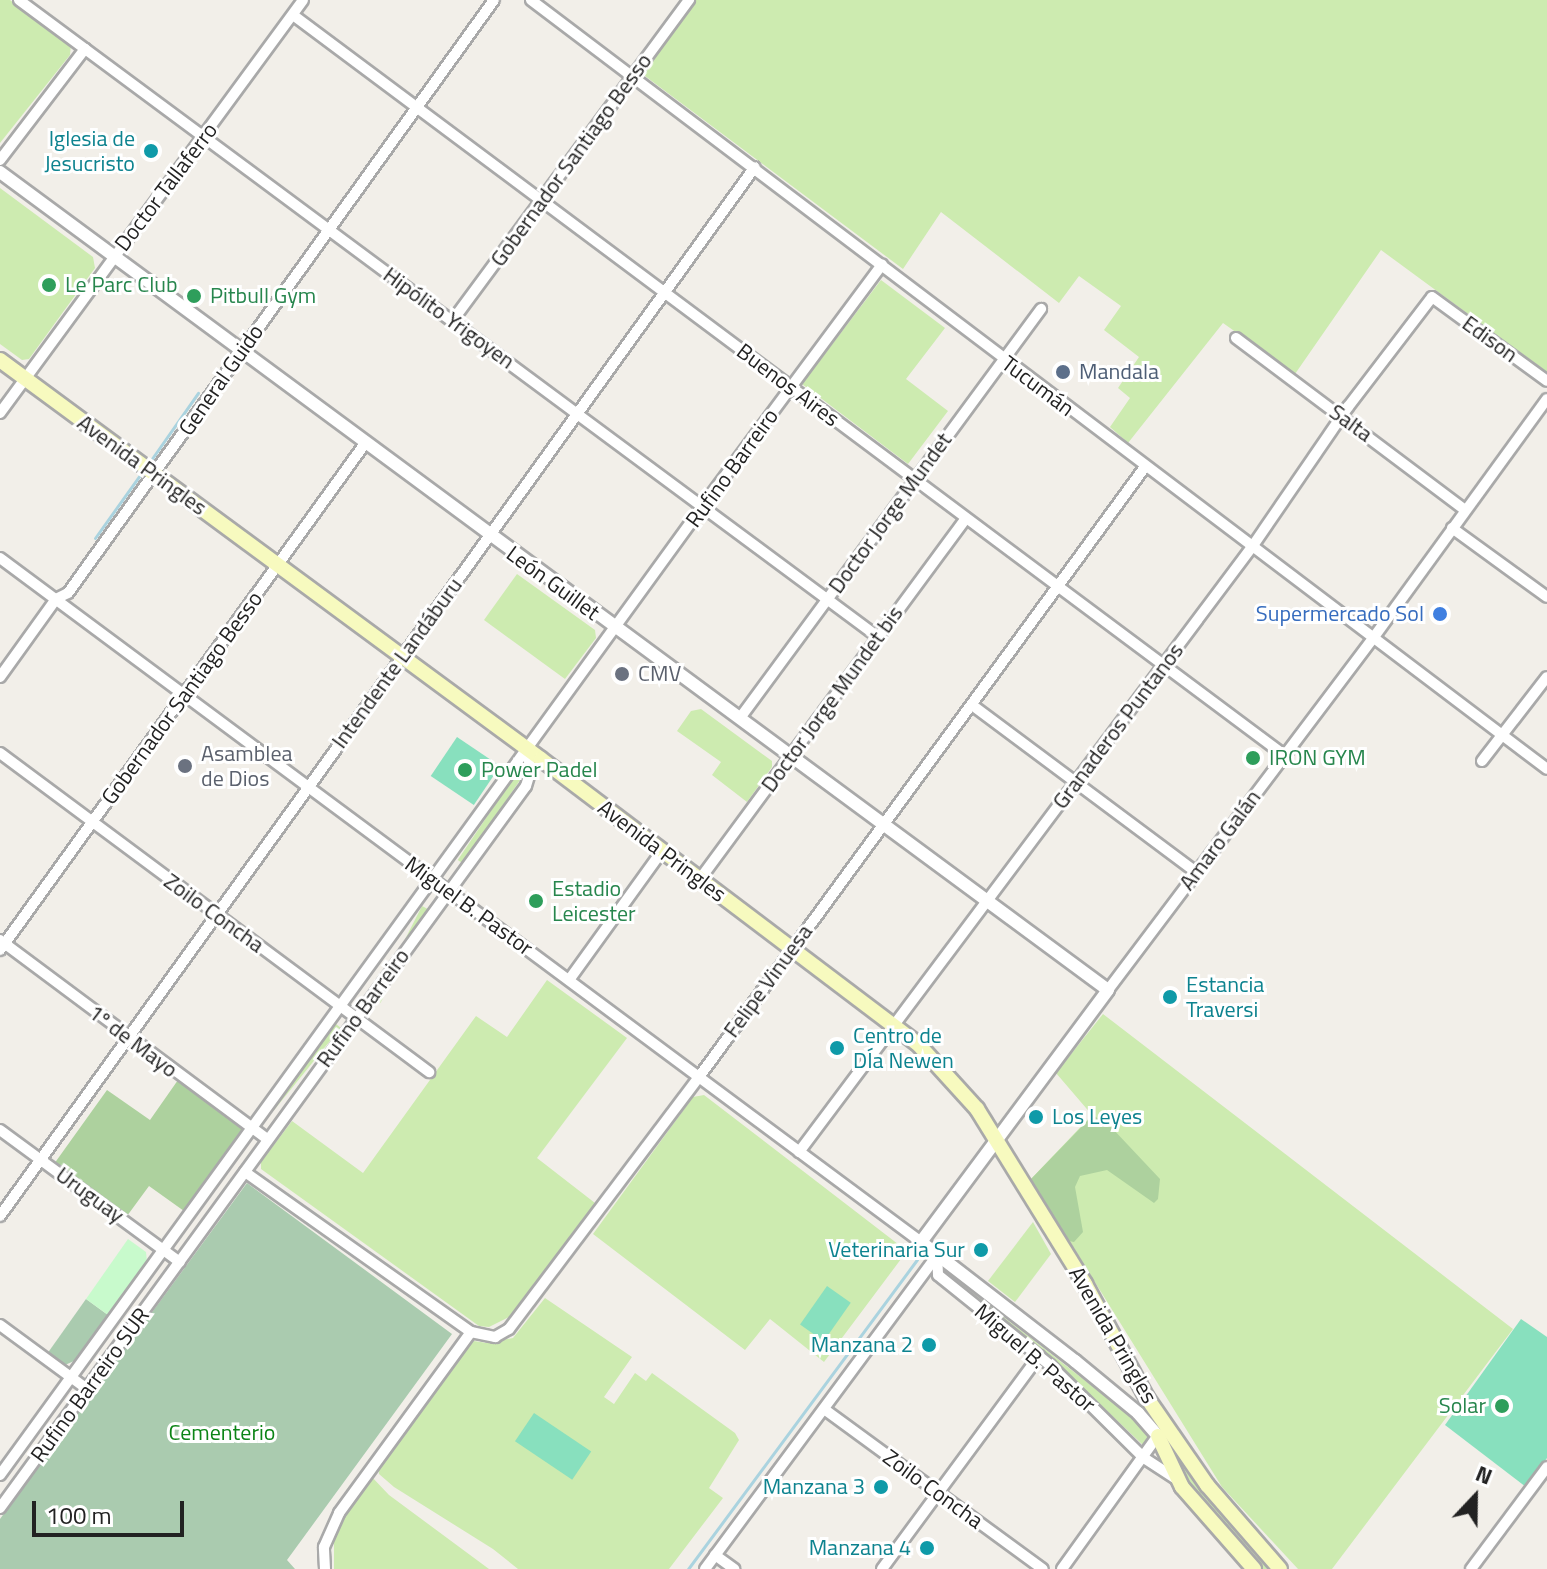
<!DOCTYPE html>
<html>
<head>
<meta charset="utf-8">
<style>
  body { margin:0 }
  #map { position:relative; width:1547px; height:1569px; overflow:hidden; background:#f2efe9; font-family:"Titillium Web",sans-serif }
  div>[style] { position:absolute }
  .grass>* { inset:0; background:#cdebb0; transform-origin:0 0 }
  .forest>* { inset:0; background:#add19e }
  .cemetery>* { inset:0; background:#aacbaf }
  .park>* { inset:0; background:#c8facc }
  .pitch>* { inset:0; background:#88e0be; transform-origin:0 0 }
  .stream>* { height:3px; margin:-1.5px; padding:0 1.5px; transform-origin:1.5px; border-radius:1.5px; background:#aad3df }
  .roads { filter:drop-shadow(2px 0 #a9a9a9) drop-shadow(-2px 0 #a9a9a9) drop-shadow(0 2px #a9a9a9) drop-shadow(0 -2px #a9a9a9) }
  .minor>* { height:10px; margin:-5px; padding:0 5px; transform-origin:5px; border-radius:5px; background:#fff }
  .tertiary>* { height:12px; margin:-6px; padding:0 6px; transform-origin:6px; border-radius:6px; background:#fff }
  .secondary>* { height:14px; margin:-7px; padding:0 7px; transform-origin:7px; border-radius:7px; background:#f7fabf }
  .dots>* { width:22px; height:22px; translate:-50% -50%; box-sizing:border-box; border:4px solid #fff; border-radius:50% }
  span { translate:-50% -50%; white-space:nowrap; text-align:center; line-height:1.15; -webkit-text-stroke:6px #fff; paint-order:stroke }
  .culture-label { font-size:22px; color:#0d838f }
  .right { translate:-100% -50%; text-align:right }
  .left { translate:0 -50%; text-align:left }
  .street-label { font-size:22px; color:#222 }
  .leisure-label { font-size:22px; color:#27864d }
  .service-label { font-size:22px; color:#4e5e75 }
  .shop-label { font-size:22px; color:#366cbe }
  .worship-label { font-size:22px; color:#5b616d }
  .park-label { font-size:22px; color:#0c8416 }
  .north { position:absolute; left:1435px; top:1457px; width:80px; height:80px; -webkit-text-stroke:6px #fff; paint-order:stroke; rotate:22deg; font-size:22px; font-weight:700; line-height:32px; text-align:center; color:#222 }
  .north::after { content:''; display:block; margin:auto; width:28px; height:36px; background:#222; clip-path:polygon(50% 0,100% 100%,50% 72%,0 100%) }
  .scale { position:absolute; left:32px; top:1501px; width:152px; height:36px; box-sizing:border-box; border:4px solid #222; border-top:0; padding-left:10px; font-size:24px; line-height:28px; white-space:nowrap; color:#222; -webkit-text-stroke:6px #fff; paint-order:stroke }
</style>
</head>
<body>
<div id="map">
  <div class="grass">
    <div style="clip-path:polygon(0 0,10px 0,71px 44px,70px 55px,0 143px)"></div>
    <div style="clip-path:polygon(693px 0,1547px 0,1547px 372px,1381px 250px,1295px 374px,1223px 323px,1128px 443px,1110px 427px,1130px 398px,1118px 388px,1139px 357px,1104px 330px,1121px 306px,1079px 276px,1059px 303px,941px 212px,903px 269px,641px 73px)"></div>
    <div style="clip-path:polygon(0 188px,93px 257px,95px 268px,29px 359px,22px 360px,0 344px)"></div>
    <div style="clip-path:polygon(881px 280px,945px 328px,906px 379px,948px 411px,908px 464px,802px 384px)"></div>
    <div style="clip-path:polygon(517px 574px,595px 630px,596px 638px,565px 679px,484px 620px)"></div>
    <div style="clip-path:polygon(701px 709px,772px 761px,772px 767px,747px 802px,712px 775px,721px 762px,677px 731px,691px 711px)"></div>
    <div style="left:517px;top:772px;width:7px;height:106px;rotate:34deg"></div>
    <div style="left:422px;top:906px;width:7px;height:105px;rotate:27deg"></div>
    <div style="clip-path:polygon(547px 980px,627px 1038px,537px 1158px,595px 1203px,513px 1315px,489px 1327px,479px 1326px,261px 1169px,261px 1162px,292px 1121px,363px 1173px,476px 1016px,507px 1037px)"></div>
    <div style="clip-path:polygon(1103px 1014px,1513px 1329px,1332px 1569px,1298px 1569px,1222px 1487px,1031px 1179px,1092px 1115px,1056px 1073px)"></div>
    <div style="left:336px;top:1024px;width:6px;height:107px;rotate:39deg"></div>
    <div style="clip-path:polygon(704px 1095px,907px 1251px,824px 1362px,770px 1319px,745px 1350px,593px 1234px,693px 1097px)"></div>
    <div style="clip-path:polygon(1033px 1222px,1051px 1254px,1015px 1302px,988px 1281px)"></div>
    <div style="clip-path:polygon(945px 1271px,1143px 1426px,1150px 1439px,1145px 1447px,1066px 1372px,947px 1279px)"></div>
    <div style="clip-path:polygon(545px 1298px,632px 1357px,604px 1397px,614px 1404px,635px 1373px,646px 1381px,652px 1373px,735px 1433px,739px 1440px,709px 1488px,723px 1498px,669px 1569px,518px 1569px,493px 1549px,394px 1487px,379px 1474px,378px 1466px,458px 1351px,474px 1341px,487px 1343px,513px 1338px)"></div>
    <div style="clip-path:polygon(1167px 1441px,1205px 1496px,1271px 1569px,1259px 1569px,1190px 1493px)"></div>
    <div style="clip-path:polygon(370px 1475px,389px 1495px,489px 1569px,334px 1569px,334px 1537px,345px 1512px)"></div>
  </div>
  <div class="forest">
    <div style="clip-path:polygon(178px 1080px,244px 1127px,184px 1211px,149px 1186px,127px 1216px,54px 1164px,107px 1090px,150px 1120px)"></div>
    <div style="clip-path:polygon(1093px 1115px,1112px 1128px,1160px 1179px,1158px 1199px,1154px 1203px,1107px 1170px,1080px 1176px,1075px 1187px,1083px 1232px,1074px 1242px,1069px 1241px,1031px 1179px)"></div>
  </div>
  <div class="cemetery">
    <div style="clip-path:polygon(247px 1183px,452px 1334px,287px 1560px,295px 1569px,0 1569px,0 1519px)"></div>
    <div style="clip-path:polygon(86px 1299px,108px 1315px,74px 1361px,65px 1365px,47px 1354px)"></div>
  </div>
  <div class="park">
    <div style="clip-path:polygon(128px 1239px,146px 1252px,147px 1262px,108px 1315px,86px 1299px)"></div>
  </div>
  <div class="pitch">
    <div style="left:457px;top:737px;width:52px;height:47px;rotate:34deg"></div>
    <div style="left:827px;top:1286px;width:29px;height:47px;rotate:35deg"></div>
    <div style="clip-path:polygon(1521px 1319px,1547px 1337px,1547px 1458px,1526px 1487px,1445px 1425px)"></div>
    <div style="left:534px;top:1413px;width:69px;height:34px;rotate:34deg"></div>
  </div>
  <div class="stream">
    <div style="left:151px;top:460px;width:82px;rotate:-55deg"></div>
    <div style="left:95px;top:538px;width:77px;rotate:-54.5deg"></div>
    <div style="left:688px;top:1569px;width:385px;rotate:-53.5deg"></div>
  </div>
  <div class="roads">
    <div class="minor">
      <div style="left:19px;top:0;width:1069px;rotate:36.56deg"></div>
      <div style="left:531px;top:0;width:1274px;rotate:37.12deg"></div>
      <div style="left:293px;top:15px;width:1237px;rotate:36.75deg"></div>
      <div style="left:0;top:160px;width:140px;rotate:-52.6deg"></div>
      <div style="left:453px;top:320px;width:398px;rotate:-53.6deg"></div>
      <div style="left:1236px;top:338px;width:286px;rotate:36.9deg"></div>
      <div style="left:0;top:413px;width:512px;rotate:-53.73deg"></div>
      <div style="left:1452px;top:528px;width:117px;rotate:36deg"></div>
      <div style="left:0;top:558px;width:1147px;rotate:36.6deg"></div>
      <div style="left:0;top:677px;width:96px;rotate:-54.3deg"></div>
      <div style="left:56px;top:599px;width:13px;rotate:-27deg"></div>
      <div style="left:68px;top:593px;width:730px;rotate:-54.31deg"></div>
      <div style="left:972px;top:705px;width:281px;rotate:36.7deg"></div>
      <div style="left:740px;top:718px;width:508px;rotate:-53.65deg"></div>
      <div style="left:0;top:753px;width:535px;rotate:36.63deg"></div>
      <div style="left:1482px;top:761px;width:106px;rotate:-52.3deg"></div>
      <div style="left:700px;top:879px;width:447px;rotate:-53.6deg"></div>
      <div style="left:0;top:940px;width:334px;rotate:36.7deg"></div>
      <div style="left:0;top:950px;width:623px;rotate:-54.22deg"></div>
      <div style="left:569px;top:980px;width:159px;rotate:-54.2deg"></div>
      <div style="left:1108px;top:990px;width:442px;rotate:-53deg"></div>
      <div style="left:1374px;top:637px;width:294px;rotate:-54deg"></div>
      <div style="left:0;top:1130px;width:223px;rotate:36.3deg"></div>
      <div style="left:799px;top:1152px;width:756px;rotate:-53.18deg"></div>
      <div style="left:1252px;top:547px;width:170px;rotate:-55.6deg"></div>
      <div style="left:1348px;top:407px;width:138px;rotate:-52.6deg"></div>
      <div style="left:1432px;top:297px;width:142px;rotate:36.1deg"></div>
      <div style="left:245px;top:1172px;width:277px;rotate:35.3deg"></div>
      <div style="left:471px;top:1332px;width:25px;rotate:12deg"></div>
      <div style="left:495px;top:1337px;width:16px;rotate:-30deg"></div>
      <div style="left:509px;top:1329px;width:316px;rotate:-53deg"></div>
      <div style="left:699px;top:1077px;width:756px;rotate:-53.83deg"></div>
      <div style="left:0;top:1216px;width:1292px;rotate:-54.26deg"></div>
      <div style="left:937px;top:1255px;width:20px;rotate:87deg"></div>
      <div style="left:938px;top:1275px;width:144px;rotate:38.8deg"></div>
      <div style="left:1050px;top:1365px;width:132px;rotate:44.7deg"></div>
      <div style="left:1144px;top:1458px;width:38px;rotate:33deg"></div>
      <div style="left:0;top:1325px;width:108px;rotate:36.3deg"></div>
      <div style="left:824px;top:1409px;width:271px;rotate:36.2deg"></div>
      <div style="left:0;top:1475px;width:1196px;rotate:-54.05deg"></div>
      <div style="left:702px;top:507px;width:302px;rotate:-53.4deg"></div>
      <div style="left:0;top:1508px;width:893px;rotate:-53.93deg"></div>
      <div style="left:526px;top:786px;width:14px;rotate:-73deg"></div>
      <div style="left:530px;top:773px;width:23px;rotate:-95deg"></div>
      <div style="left:715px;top:1555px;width:24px;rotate:36deg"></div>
      <div style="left:325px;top:1569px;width:22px;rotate:-93deg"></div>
      <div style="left:324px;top:1547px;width:37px;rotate:-66deg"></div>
      <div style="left:339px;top:1513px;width:224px;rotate:-53.9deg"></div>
      <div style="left:705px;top:1569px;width:390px;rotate:-53.5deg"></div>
      <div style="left:882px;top:1569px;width:265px;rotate:-53.6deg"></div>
      <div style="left:1062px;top:1569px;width:166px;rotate:-54.3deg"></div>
      <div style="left:1471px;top:1569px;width:127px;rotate:-53.3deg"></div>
    </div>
    <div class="tertiary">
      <div style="left:0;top:172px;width:1377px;rotate:36.44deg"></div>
      <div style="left:1108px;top:990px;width:314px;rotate:126.6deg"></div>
      <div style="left:921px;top:1242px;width:195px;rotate:37.7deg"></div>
      <div style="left:1075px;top:1361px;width:82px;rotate:39.5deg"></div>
      <div style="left:1138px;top:1413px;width:30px;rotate:49deg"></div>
    </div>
    <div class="secondary">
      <div style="left:0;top:360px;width:672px;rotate:36.41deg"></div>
      <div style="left:541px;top:759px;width:471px;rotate:37.1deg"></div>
      <div style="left:917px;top:1043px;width:89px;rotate:47.7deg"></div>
      <div style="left:977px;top:1109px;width:206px;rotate:58.3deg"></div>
      <div style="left:1085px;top:1284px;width:130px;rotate:61.5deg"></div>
      <div style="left:1147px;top:1398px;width:106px;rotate:55.4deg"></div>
      <div style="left:1207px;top:1485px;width:111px;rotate:49deg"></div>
      <div style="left:1158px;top:1436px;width:56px;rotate:64.8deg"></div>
      <div style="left:1182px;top:1487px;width:109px;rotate:48.7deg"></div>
    </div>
  </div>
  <div class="dots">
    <div style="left:151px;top:151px;background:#0f9aa8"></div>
    <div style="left:49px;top:285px;background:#2e9e5b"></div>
    <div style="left:194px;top:296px;background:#2e9e5b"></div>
    <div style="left:1063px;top:372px;background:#5c6f8a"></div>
    <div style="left:1440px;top:614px;background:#3f7fe0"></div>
    <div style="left:622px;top:674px;background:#6b7280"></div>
    <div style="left:1253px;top:758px;background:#2e9e5b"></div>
    <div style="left:185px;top:766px;background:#6b7280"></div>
    <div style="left:465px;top:770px;background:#2e9e5b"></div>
    <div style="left:536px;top:901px;background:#2e9e5b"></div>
    <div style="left:1170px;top:997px;background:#0f9aa8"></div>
    <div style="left:837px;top:1048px;background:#0f9aa8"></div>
    <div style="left:1036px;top:1117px;background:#0f9aa8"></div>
    <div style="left:981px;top:1250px;background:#0f9aa8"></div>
    <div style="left:929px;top:1345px;background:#0f9aa8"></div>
    <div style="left:1502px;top:1406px;background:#2e9e5b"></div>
    <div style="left:881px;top:1487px;background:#0f9aa8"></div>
    <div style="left:927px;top:1548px;background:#0f9aa8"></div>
  </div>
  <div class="culture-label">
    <span class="right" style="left:135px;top:151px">Iglesia de<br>Jesucristo</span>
    <span class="left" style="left:1186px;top:997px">Estancia<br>Traversi</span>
    <span class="left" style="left:853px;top:1048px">Centro de<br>DÍa Newen</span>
    <span class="left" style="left:1052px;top:1117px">Los Leyes</span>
    <span class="right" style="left:965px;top:1250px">Veterinaria Sur</span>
    <span class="right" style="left:913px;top:1345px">Manzana 2</span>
    <span class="right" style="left:865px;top:1487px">Manzana 3</span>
    <span class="right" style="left:911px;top:1548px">Manzana 4</span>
  </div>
  <div class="street-label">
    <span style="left:571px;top:160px;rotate:-54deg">Gobernador Santiago Besso</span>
    <span style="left:166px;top:187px;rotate:-53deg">Doctor Tallaferro</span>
    <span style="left:449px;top:318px;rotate:36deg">Hipólito Yrigoyen</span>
    <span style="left:1490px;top:339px;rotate:36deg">Edison</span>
    <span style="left:221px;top:380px;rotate:-55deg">General Guido</span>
    <span style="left:788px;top:385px;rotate:37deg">Buenos Aires</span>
    <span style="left:1038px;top:386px;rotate:37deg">Tucumán</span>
    <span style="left:1351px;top:423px;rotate:36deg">Salta</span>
    <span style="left:142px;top:465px;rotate:36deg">Avenida Pringles</span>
    <span style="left:732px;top:468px;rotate:-54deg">Rufino Barreiro</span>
    <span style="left:890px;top:513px;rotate:-54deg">Doctor Jorge Mundet</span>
    <span style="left:553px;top:583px;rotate:36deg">León Guillet</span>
    <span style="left:397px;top:663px;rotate:-54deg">Intendente Landáburu</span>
    <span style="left:182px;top:698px;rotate:-54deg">Gobernador Santiago Besso</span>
    <span style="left:832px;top:699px;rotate:-54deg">Doctor Jorge Mundet bis</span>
    <span style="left:1118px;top:726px;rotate:-53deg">Granaderos Puntanos</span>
    <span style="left:1220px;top:840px;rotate:-53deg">Amaro Galán</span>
    <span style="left:662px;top:851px;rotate:37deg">Avenida Pringles</span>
    <span style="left:469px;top:906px;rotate:36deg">Miguel B. Pastor</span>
    <span style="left:214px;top:913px;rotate:36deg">Zoilo Concha</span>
    <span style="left:768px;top:981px;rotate:-54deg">Felipe Vinuesa</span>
    <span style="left:363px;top:1008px;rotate:-54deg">Rufino Barreiro</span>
    <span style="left:133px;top:1041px;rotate:37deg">1º de Mayo</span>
    <span style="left:90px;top:1195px;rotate:36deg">Uruguay</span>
    <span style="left:1113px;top:1335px;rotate:60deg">Avenida Pringles</span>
    <span style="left:1035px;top:1358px;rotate:41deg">Miguel B. Pastor</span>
    <span style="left:90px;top:1385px;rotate:-54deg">Rufino Barreiro SUR</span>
    <span style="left:933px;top:1489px;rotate:36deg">Zoilo Concha</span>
  </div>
  <div class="leisure-label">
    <span class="left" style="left:65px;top:285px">Le Parc Club</span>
    <span class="left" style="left:210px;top:296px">Pitbull Gym</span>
    <span class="left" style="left:1269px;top:758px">IRON GYM</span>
    <span class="left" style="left:481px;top:770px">Power Padel</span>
    <span class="left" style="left:552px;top:901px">Estadio<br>Leicester</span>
    <span class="right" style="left:1486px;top:1406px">Solar</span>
  </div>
  <div class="service-label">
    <span class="left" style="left:1079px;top:372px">Mandala</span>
  </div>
  <div class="shop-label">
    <span class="right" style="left:1424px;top:614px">Supermercado Sol</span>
  </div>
  <div class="worship-label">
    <span class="left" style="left:638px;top:674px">CMV</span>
    <span class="left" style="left:201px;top:766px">Asamblea<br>de Dios</span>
  </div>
  <div class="park-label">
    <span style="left:222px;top:1433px">Cementerio</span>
  </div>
  <div class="north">N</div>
  <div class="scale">100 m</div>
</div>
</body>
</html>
